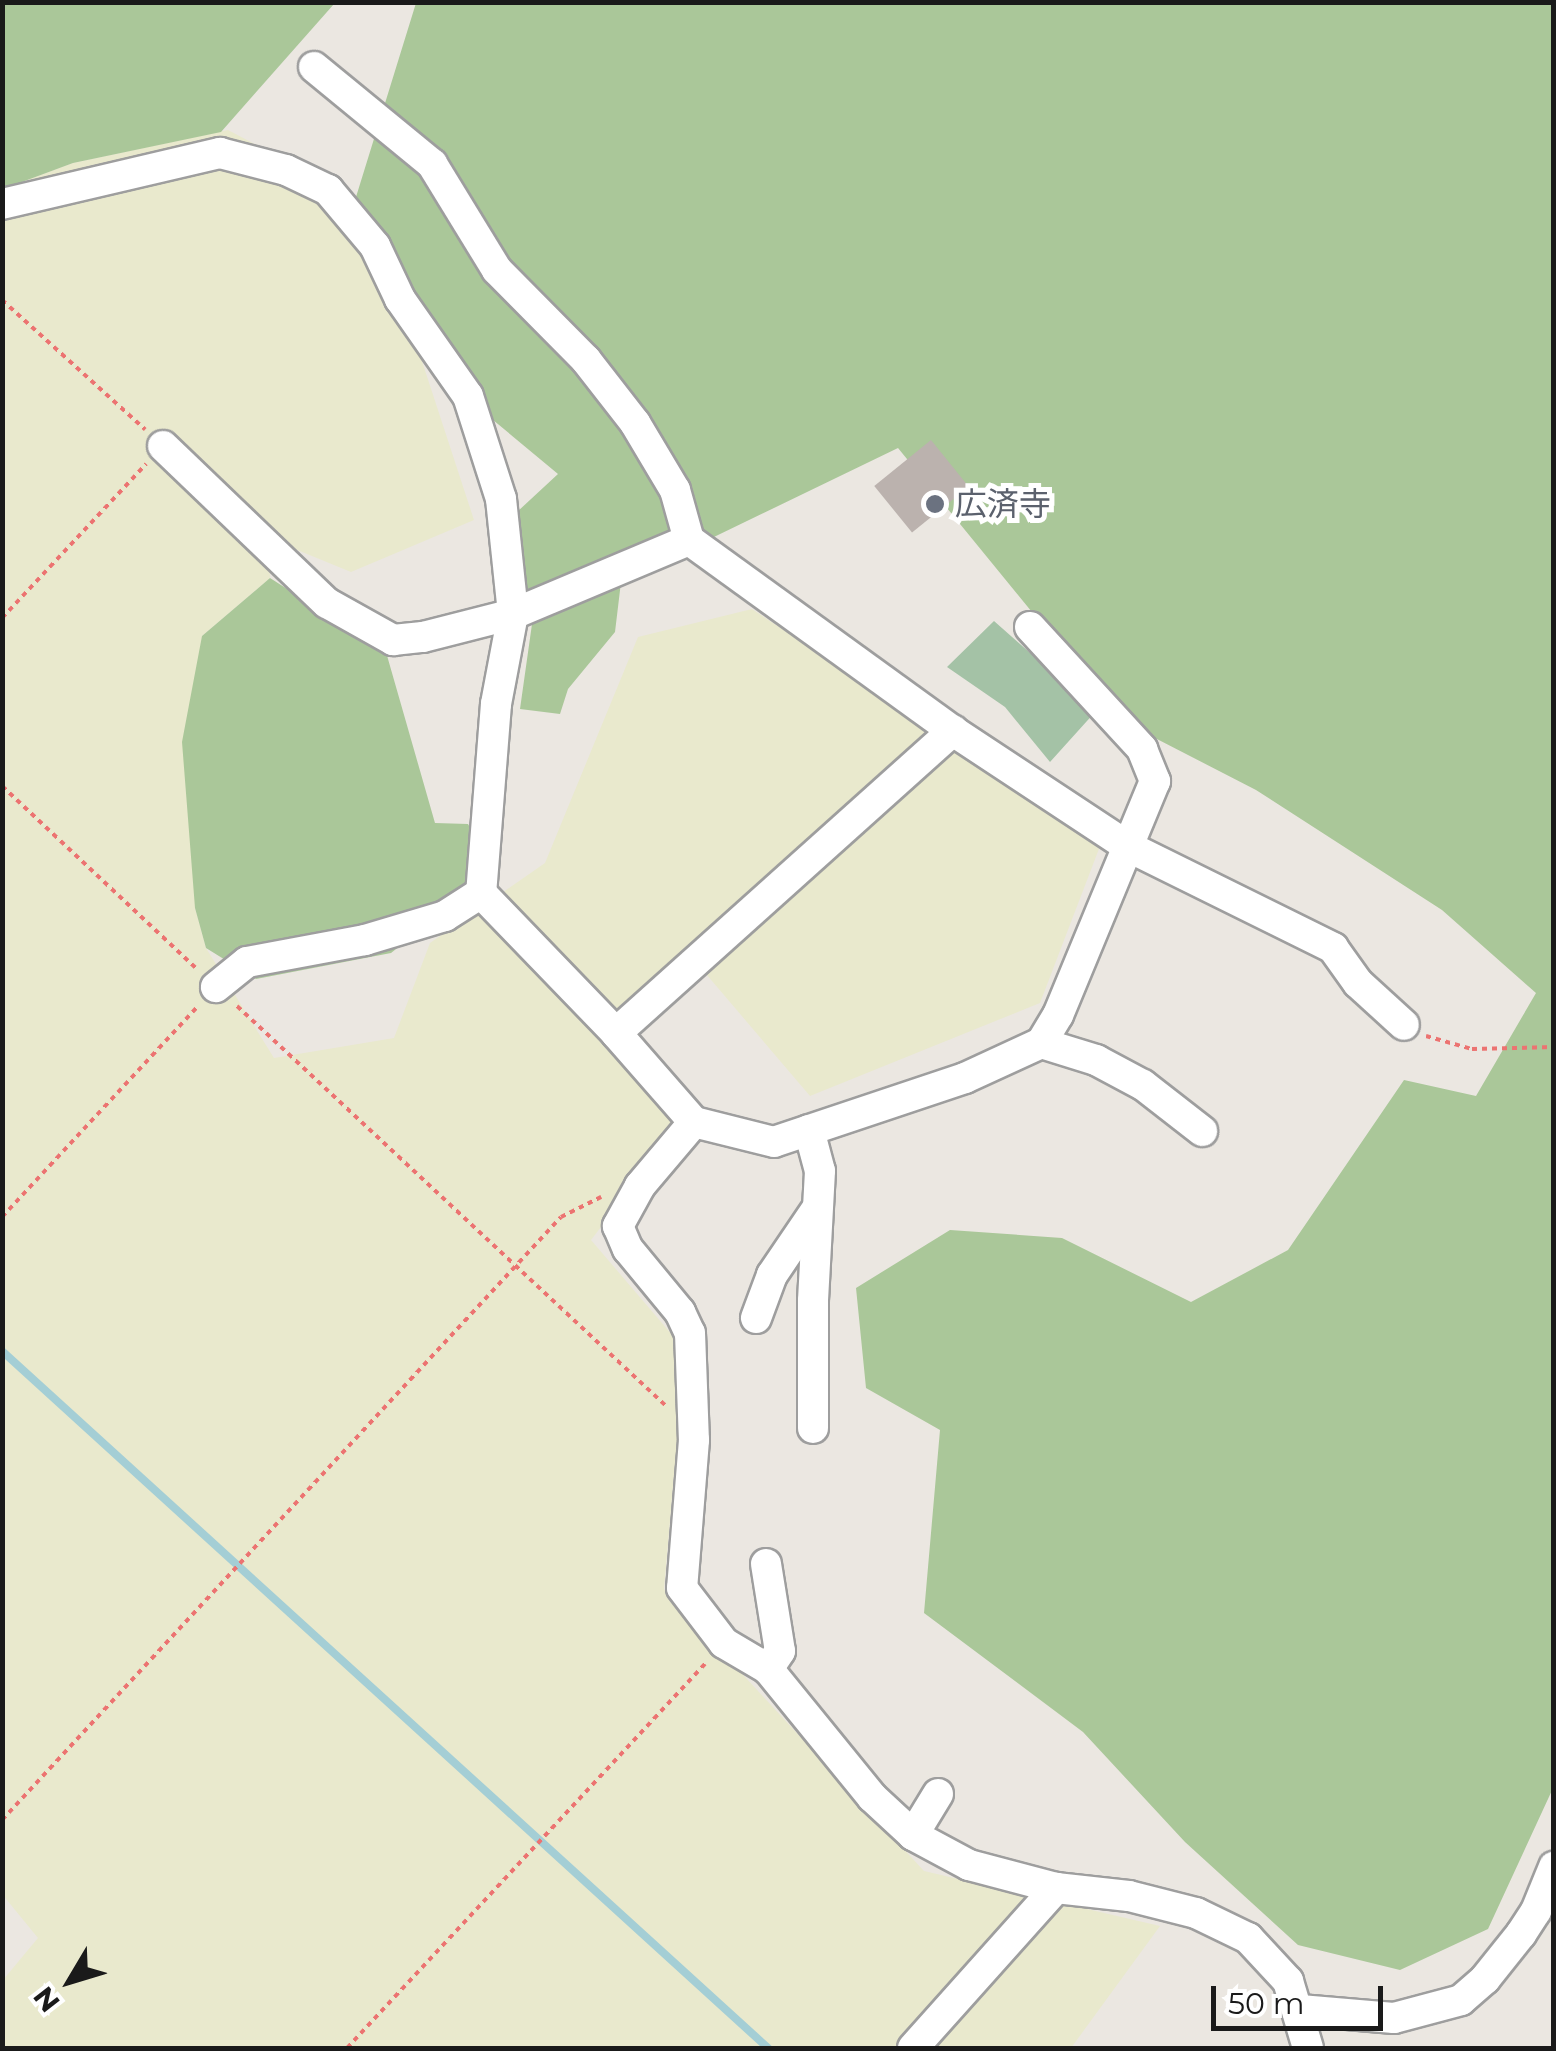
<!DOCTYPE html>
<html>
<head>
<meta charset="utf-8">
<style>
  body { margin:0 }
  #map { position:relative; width:1556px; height:2051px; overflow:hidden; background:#ebe7e1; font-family:Montserrat,"Noto Sans JP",sans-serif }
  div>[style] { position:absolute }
  .farmland>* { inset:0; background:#e9e9cd }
  .forest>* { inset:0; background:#aac799 }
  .cemetery>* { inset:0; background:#a4c2a6 }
  .stream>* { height:8px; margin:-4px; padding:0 4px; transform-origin:4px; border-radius:4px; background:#a4ced5 }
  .building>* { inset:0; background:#bbb2ae; transform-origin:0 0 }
  .path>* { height:4px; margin-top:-2px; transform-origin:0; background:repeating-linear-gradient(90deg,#ec7371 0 5px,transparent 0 10px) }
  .roads { filter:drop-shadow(2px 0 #9e9e9e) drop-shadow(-2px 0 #9e9e9e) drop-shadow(0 2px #9e9e9e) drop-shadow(0 -2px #9e9e9e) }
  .minor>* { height:30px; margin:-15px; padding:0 15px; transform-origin:15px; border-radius:15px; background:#fff }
  .dots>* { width:28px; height:28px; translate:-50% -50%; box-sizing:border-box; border:5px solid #fff; border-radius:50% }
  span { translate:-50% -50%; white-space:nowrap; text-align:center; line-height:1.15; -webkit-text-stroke:10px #fff; paint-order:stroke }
  .worship-label { font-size:32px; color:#5b616d }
  .left { translate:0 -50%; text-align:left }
  .frame { position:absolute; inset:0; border:5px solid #1a1a1a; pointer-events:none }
  .north { position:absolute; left:20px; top:1931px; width:100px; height:100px; -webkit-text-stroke:8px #fff; paint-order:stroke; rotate:232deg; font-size:28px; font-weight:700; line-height:40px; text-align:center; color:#1a1a1a }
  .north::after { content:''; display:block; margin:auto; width:35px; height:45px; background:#1a1a1a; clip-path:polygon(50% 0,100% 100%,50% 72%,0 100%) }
  .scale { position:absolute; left:1211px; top:1986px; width:172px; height:45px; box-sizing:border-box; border:5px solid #1a1a1a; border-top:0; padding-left:12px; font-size:30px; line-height:35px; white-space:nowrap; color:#1a1a1a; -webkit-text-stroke:8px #fff; paint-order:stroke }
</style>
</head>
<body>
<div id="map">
  <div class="farmland">
    <div style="clip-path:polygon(228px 130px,356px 197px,418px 349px,474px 520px,351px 572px,268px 538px,270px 578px,202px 636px,195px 908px,206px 948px,274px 1058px,394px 1038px,430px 943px,545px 863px,638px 637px,752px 609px,1102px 841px,1040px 1003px,810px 1096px,689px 954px,618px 1039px,678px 1127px,591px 1240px,685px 1350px,664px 1589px,924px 1871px,1160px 1926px,1071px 2048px,3px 2048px,3px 1980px,38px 1938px,2px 1894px,3px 189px,73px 163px)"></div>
  </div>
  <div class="forest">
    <div style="clip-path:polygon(3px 3px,344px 3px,334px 4px,221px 132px,73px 163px,3px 189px)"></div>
    <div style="clip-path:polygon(416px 3px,1553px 3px,1554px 1786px,1488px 1929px,1400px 1970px,1298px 1945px,1185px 1842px,1083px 1732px,924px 1613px,940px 1430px,866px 1388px,856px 1288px,950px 1230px,1062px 1238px,1191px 1302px,1288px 1250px,1404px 1080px,1476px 1096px,1536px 993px,1442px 910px,1256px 790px,1120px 720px,898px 448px,621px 582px,615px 632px,568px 689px,560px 714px,520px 709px,532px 624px,517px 512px,558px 474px,487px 415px,356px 197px)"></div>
    <div style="clip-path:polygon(270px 578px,386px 652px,435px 823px,468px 824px,495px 871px,391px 953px,256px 979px,206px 948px,195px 908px,182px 742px,202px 636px)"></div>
  </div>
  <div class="cemetery">
    <div style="clip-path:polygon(994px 621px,1096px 711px,1050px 762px,1005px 707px,947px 667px)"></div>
  </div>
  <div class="stream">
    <div style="left:2px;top:1351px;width:1036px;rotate:42.3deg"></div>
  </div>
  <div class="building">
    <div style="left:931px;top:440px;width:60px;height:73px;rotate:51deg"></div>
  </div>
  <div class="path">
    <div style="left:2px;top:300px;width:193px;rotate:42.1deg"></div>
    <div style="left:2px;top:618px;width:211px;rotate:-46.9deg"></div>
    <div style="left:2px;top:786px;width:267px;rotate:43.2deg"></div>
    <div style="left:237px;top:1006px;width:585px;rotate:42.99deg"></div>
    <div style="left:1426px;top:1036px;width:48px;rotate:15.8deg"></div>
    <div style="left:1472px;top:1049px;width:82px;rotate:-1.4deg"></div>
    <div style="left:2px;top:1217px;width:289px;rotate:-47.1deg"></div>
    <div style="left:2px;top:1820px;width:822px;rotate:-47.17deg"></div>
    <div style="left:561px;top:1217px;width:45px;rotate:-26.6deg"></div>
    <div style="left:347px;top:2048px;width:525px;rotate:-47.01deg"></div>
  </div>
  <div class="roads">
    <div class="minor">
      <div style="left:314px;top:67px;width:153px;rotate:39.4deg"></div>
      <div style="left:432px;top:164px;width:124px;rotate:58.5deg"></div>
      <div style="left:497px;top:270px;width:127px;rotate:45.3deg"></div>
      <div style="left:586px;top:360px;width:80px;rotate:52.1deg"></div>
      <div style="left:635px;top:423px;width:78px;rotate:59.2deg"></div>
      <div style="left:675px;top:490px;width:52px;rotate:74.4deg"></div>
      <div style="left:2px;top:204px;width:224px;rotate:-13.2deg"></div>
      <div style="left:220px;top:153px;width:68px;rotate:14.4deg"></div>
      <div style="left:286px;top:170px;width:47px;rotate:25.5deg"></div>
      <div style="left:328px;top:190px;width:73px;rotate:50deg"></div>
      <div style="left:375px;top:246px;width:59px;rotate:64.7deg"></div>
      <div style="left:400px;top:299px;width:118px;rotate:55deg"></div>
      <div style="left:468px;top:396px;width:108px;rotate:72.2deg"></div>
      <div style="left:501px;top:499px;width:116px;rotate:84deg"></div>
      <div style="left:513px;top:614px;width:92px;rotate:100.7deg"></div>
      <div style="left:496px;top:704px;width:190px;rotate:94.5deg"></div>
      <div style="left:481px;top:893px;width:43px;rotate:147.4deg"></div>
      <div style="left:445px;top:916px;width:84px;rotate:163.3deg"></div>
      <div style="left:365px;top:940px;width:120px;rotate:169.4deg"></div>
      <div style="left:247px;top:962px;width:40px;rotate:141deg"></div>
      <div style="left:163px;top:446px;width:227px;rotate:43.8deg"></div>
      <div style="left:327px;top:603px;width:76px;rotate:29.3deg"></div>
      <div style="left:393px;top:640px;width:30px;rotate:-6deg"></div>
      <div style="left:423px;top:637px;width:93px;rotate:-14.3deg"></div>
      <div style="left:513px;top:614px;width:191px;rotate:-22.8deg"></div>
      <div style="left:689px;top:540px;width:326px;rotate:35.9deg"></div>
      <div style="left:953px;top:731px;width:211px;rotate:33.4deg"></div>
      <div style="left:1129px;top:847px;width:228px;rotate:26.3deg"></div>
      <div style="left:1333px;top:948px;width:43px;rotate:54.5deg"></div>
      <div style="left:1358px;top:983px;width:62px;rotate:42.4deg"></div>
      <div style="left:1030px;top:627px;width:166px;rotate:47.4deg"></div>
      <div style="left:1142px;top:749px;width:35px;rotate:68deg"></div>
      <div style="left:1155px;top:781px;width:253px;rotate:112.5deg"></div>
      <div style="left:1058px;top:1015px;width:33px;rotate:121deg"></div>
      <div style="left:1041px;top:1043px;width:84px;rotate:155.3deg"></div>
      <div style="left:965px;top:1078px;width:201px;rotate:161.5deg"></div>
      <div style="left:774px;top:1142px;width:82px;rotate:-166deg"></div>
      <div style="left:694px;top:1122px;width:84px;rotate:130.2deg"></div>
      <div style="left:640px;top:1186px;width:46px;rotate:118.8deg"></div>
      <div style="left:618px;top:1226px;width:25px;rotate:67deg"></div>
      <div style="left:628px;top:1249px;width:82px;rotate:50.5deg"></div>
      <div style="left:680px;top:1312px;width:23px;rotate:65deg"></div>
      <div style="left:690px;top:1333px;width:107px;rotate:87.9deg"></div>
      <div style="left:694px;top:1440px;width:148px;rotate:94.6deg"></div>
      <div style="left:682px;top:1588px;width:69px;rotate:52.6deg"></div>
      <div style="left:724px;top:1643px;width:51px;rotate:30.6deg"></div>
      <div style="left:768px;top:1669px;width:165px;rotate:50.9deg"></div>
      <div style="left:872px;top:1797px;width:56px;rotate:42.8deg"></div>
      <div style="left:913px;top:1835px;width:64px;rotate:28.2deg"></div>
      <div style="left:969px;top:1865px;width:90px;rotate:14.8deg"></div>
      <div style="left:1056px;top:1888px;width:73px;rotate:6.3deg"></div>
      <div style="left:1129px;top:1896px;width:69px;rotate:14.2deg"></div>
      <div style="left:1196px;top:1913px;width:58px;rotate:25.7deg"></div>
      <div style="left:1248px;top:1938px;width:59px;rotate:47.1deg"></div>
      <div style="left:1288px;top:1981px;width:70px;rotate:73.4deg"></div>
      <div style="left:481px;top:893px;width:194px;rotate:46deg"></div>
      <div style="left:616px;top:1033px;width:118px;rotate:48.8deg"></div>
      <div style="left:616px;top:1033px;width:453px;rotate:-41.9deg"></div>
      <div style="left:1041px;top:1043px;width:58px;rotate:17.2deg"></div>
      <div style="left:1096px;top:1060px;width:53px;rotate:28deg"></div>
      <div style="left:1143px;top:1085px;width:75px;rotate:37.9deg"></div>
      <div style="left:809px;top:1130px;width:42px;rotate:75deg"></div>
      <div style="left:820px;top:1171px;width:130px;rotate:93.1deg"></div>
      <div style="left:813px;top:1301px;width:127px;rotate:90deg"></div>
      <div style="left:756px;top:1318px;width:46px;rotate:-69.6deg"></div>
      <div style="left:772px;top:1275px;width:78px;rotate:-55.9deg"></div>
      <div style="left:766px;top:1564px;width:88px;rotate:80.9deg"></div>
      <div style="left:780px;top:1651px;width:22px;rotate:124deg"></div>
      <div style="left:913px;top:1835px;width:48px;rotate:-58.6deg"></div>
      <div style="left:1300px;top:2010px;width:94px;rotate:4.9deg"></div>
      <div style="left:1394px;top:2018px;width:69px;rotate:-15deg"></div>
      <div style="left:1461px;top:2000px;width:32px;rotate:-41deg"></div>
      <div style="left:1485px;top:1979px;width:58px;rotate:-51.3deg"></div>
      <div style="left:1521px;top:1934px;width:27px;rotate:-57deg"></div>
      <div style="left:1536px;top:1911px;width:48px;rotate:-67.8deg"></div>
      <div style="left:913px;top:2048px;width:215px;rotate:-48.2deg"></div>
    </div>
  </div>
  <div class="dots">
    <div style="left:935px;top:504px;background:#6b7280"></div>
  </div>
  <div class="worship-label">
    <span class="left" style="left:955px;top:504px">広済寺</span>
  </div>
  <div class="frame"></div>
  <div class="north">N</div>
  <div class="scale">50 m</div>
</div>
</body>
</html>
